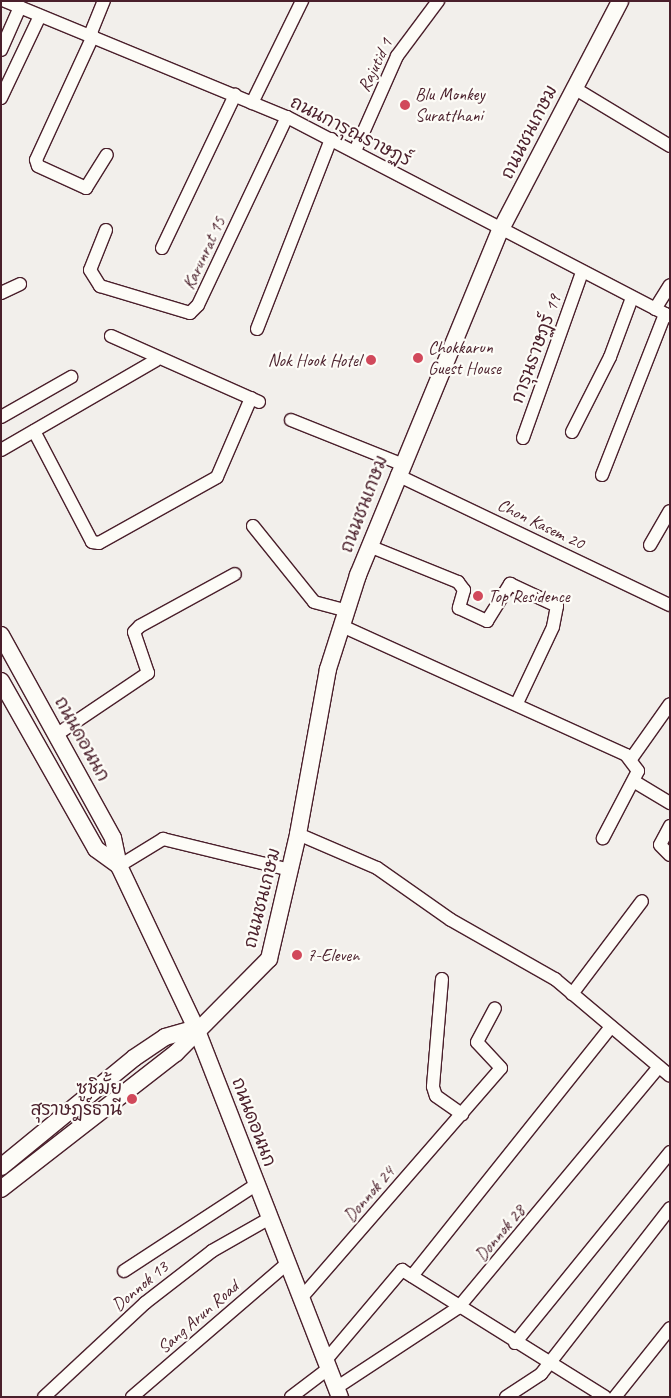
<!DOCTYPE html>
<html>
<head>
<meta charset="utf-8">
<style>
  body { margin:0 }
  #map { position:relative; width:671px; height:1398px; overflow:hidden; background:#f2efeb; font-family:Caveat,"Playpen Sans Thai",sans-serif }
  div>[style] { position:absolute }
  .roads { filter:drop-shadow(1px 0 #4a1f2b) drop-shadow(-1px 0 #4a1f2b) drop-shadow(0 1px #4a1f2b) drop-shadow(0 -1px #4a1f2b) }
  .minor>* { height:12px; margin:-6px; padding:0 6px; transform-origin:6px; border-radius:6px; background:#fdfcf7 }
  .major>* { height:16px; margin:-8px; padding:0 8px; transform-origin:8px; border-radius:8px; background:#fdfcf7 }
  .dots>* { width:14px; height:14px; translate:-50% -50%; box-sizing:border-box; border:2px solid #fdfcf7; border-radius:50% }
  span { translate:-50% -50%; white-space:nowrap; text-align:center; line-height:1.15; -webkit-text-stroke:4.5px #fdfcf7; paint-order:stroke }
  .street-label { font-size:18px; color:#4a1f2b }
  .poi-label { font-size:18px; color:#4a1f2b }
  .left { translate:0 -50%; text-align:left }
  .right { translate:-100% -50%; text-align:right }
  .frame { position:absolute; inset:0; border:2px solid #4a1f2b; pointer-events:none }
</style>
</head>
<body>
<div id="map">
  <div class="roads">
    <div class="minor">
      <div style="left:5px;top:1px;width:305px;rotate:22.4deg"></div>
      <div style="left:287px;top:117px;width:432px;rotate:27.5deg"></div>
      <div style="left:90px;top:35px;width:37px;rotate:-68deg"></div>
      <div style="left:93px;top:36px;width:136px;rotate:114.7deg"></div>
      <div style="left:36px;top:160px;width:6px;rotate:72deg"></div>
      <div style="left:38px;top:166px;width:53px;rotate:24.6deg"></div>
      <div style="left:86px;top:188px;width:39px;rotate:-58deg"></div>
      <div style="left:1px;top:50px;width:47px;rotate:-66.2deg"></div>
      <div style="left:574px;top:88px;width:112px;rotate:31.1deg"></div>
      <div style="left:1px;top:98px;width:91px;rotate:-64.6deg"></div>
      <div style="left:252px;top:103px;width:114px;rotate:-63.9deg"></div>
      <div style="left:355px;top:151px;width:104px;rotate:-66.1deg"></div>
      <div style="left:397px;top:56px;width:69px;rotate:-53.3deg"></div>
      <div style="left:106px;top:230px;width:43px;rotate:111.8deg"></div>
      <div style="left:90px;top:270px;width:19px;rotate:58deg"></div>
      <div style="left:100px;top:286px;width:94px;rotate:16.7deg"></div>
      <div style="left:190px;top:313px;width:11px;rotate:-45deg"></div>
      <div style="left:198px;top:305px;width:208px;rotate:-64.7deg"></div>
      <div style="left:162px;top:248px;width:170px;rotate:-64.5deg"></div>
      <div style="left:1px;top:293px;width:21px;rotate:-25deg"></div>
      <div style="left:655px;top:309px;width:28px;rotate:-58deg"></div>
      <div style="left:257px;top:329px;width:204px;rotate:-68.7deg"></div>
      <div style="left:111px;top:336px;width:162px;rotate:24deg"></div>
      <div style="left:1px;top:417px;width:81px;rotate:-29.7deg"></div>
      <div style="left:291px;top:420px;width:118px;rotate:21.8deg"></div>
      <div style="left:34px;top:431px;width:125px;rotate:62.4deg"></div>
      <div style="left:92px;top:542px;width:7px;rotate:8deg"></div>
      <div style="left:99px;top:543px;width:135px;rotate:-29.2deg"></div>
      <div style="left:217px;top:477px;width:86px;rotate:-66.7deg"></div>
      <div style="left:572px;top:432px;width:84px;rotate:-63.1deg"></div>
      <div style="left:610px;top:357px;width:63px;rotate:-69.6deg"></div>
      <div style="left:523px;top:438px;width:176px;rotate:-70.4deg"></div>
      <div style="left:1px;top:450px;width:179px;rotate:-30.1deg"></div>
      <div style="left:397px;top:475px;width:302px;rotate:25.5deg"></div>
      <div style="left:602px;top:475px;width:173px;rotate:-68.6deg"></div>
      <div style="left:253px;top:526px;width:97px;rotate:51.2deg"></div>
      <div style="left:314px;top:602px;width:34px;rotate:15deg"></div>
      <div style="left:650px;top:545px;width:39px;rotate:-60deg"></div>
      <div style="left:369px;top:546px;width:96px;rotate:22deg"></div>
      <div style="left:458px;top:582px;width:10px;rotate:53deg"></div>
      <div style="left:464px;top:590px;width:19px;rotate:106deg"></div>
      <div style="left:459px;top:608px;width:31px;rotate:25deg"></div>
      <div style="left:487px;top:621px;width:44px;rotate:-58.1deg"></div>
      <div style="left:510px;top:584px;width:52px;rotate:25.1deg"></div>
      <div style="left:557px;top:606px;width:21px;rotate:101deg"></div>
      <div style="left:553px;top:627px;width:84px;rotate:115.3deg"></div>
      <div style="left:342px;top:626px;width:312px;rotate:24.4deg"></div>
      <div style="left:626px;top:755px;width:20px;rotate:53deg"></div>
      <div style="left:638px;top:771px;width:76px;rotate:117.6deg"></div>
      <div style="left:56px;top:735px;width:111px;rotate:-34deg"></div>
      <div style="left:148px;top:673px;width:43px;rotate:-108.9deg"></div>
      <div style="left:134px;top:632px;width:8px;rotate:-45deg"></div>
      <div style="left:140px;top:626px;width:108px;rotate:-28.7deg"></div>
      <div style="left:631px;top:759px;width:67px;rotate:-54.7deg"></div>
      <div style="left:635px;top:782px;width:41px;rotate:31deg"></div>
      <div style="left:670px;top:826px;width:21px;rotate:118deg"></div>
      <div style="left:660px;top:845px;width:14px;rotate:45deg"></div>
      <div style="left:298px;top:834px;width:86px;rotate:23.3deg"></div>
      <div style="left:377px;top:868px;width:90px;rotate:35.1deg"></div>
      <div style="left:451px;top:920px;width:120px;rotate:29.6deg"></div>
      <div style="left:555px;top:979px;width:150px;rotate:40.1deg"></div>
      <div style="left:119px;top:866px;width:52px;rotate:-31.5deg"></div>
      <div style="left:163px;top:839px;width:131px;rotate:13.7deg"></div>
      <div style="left:442px;top:979px;width:108px;rotate:94.8deg"></div>
      <div style="left:433px;top:1087px;width:9px;rotate:72deg"></div>
      <div style="left:436px;top:1096px;width:32px;rotate:35deg"></div>
      <div style="left:572px;top:994px;width:116px;rotate:-53deg"></div>
      <div style="left:124px;top:1271px;width:159px;rotate:-33.2deg"></div>
      <div style="left:412px;top:1276px;width:319px;rotate:-51.4deg"></div>
      <div style="left:302px;top:1297px;width:303px;rotate:-49deg"></div>
      <div style="left:501px;top:1068px;width:35px;rotate:-133deg"></div>
      <div style="left:477px;top:1042px;width:38px;rotate:-62deg"></div>
      <div style="left:515px;top:1343px;width:246px;rotate:-50.9deg"></div>
      <div style="left:326px;top:1360px;width:118px;rotate:-49.8deg"></div>
      <div style="left:402px;top:1270px;width:239px;rotate:32deg"></div>
      <div style="left:336px;top:1388px;width:146px;rotate:-33.3deg"></div>
      <div style="left:458px;top:1308px;width:314px;rotate:-50.2deg"></div>
      <div style="left:44px;top:1397px;width:138px;rotate:-42.9deg"></div>
      <div style="left:145px;top:1303px;width:85px;rotate:-37.8deg"></div>
      <div style="left:212px;top:1251px;width:67px;rotate:-29.6deg"></div>
      <div style="left:132px;top:1397px;width:206px;rotate:-40.7deg"></div>
      <div style="left:291px;top:1397px;width:48px;rotate:-37.3deg"></div>
      <div style="left:506px;top:1397px;width:42px;rotate:-33.3deg"></div>
      <div style="left:541px;top:1374px;width:210px;rotate:-52.1deg"></div>
      <div style="left:615px;top:1397px;width:88px;rotate:-51.4deg"></div>
    </div>
    <div class="major">
      <div style="left:1px;top:635px;width:232px;rotate:61.1deg"></div>
      <div style="left:113px;top:838px;width:29px;rotate:78deg"></div>
      <div style="left:119px;top:866px;width:179px;rotate:64.6deg"></div>
      <div style="left:196px;top:1028px;width:396px;rotate:68.7deg"></div>
      <div style="left:1px;top:681px;width:193px;rotate:60.5deg"></div>
      <div style="left:96px;top:849px;width:29px;rotate:36deg"></div>
      <div style="left:1px;top:1167px;width:172px;rotate:-39.3deg"></div>
      <div style="left:134px;top:1058px;width:37px;rotate:-34deg"></div>
      <div style="left:165px;top:1037px;width:32px;rotate:-16deg"></div>
      <div style="left:1px;top:1189px;width:222px;rotate:-37.9deg"></div>
      <div style="left:176px;top:1053px;width:132px;rotate:-45.3deg"></div>
      <div style="left:269px;top:959px;width:128px;rotate:-76.9deg"></div>
      <div style="left:298px;top:834px;width:168px;rotate:-79.7deg"></div>
      <div style="left:328px;top:669px;width:99px;rotate:-72.3deg"></div>
      <div style="left:358px;top:575px;width:372px;rotate:-67.6deg"></div>
      <div style="left:500px;top:231px;width:259px;rotate:-62.4deg"></div>
    </div>
  </div>
  <div class="dots">
    <div style="left:405px;top:105px;background:#d1495b"></div>
    <div style="left:418px;top:358px;background:#d1495b"></div>
    <div style="left:371px;top:360px;background:#d1495b"></div>
    <div style="left:478px;top:596px;background:#d1495b"></div>
    <div style="left:297px;top:955px;background:#d1495b"></div>
    <div style="left:132px;top:1099px;background:#d1495b"></div>
  </div>
  <div class="street-label">
    <span style="left:375px;top:65px;rotate:-64deg">Rajutid 1</span>
    <span style="left:351px;top:131px;rotate:27deg">ถนนการุณราษฏร์</span>
    <span style="left:529px;top:132px;rotate:-63deg">ถนนชนเกษม</span>
    <span style="left:204px;top:253px;rotate:-65deg">Karunrat 15</span>
    <span style="left:536px;top:349px;rotate:-70deg">การุนราษฏร์ 19</span>
    <span style="left:364px;top:504px;rotate:-69deg">ถนนชนเกษม</span>
    <span style="left:541px;top:524px;rotate:26deg">Chon Kasem 20</span>
    <span style="left:82px;top:739px;rotate:61deg">ถนนดอนนก</span>
    <span style="left:262px;top:898px;rotate:-76deg">ถนนชนเกษม</span>
    <span style="left:254px;top:1122px;rotate:69deg">ถนนดอนนก</span>
    <span style="left:369px;top:1194px;rotate:-49deg">Donnok 24</span>
    <span style="left:500px;top:1233px;rotate:-50deg">Donnok 28</span>
    <span style="left:140px;top:1286px;rotate:-40deg">Donnok 13</span>
    <span style="left:198px;top:1317px;rotate:-41deg">Sang Arun Road</span>
  </div>
  <div class="poi-label">
    <span class="left" style="left:415px;top:105px">Blu Monkey<br>Suratthani</span>
    <span class="left" style="left:428px;top:358px">Chokkarun<br>Guest House</span>
    <span class="right" style="left:361px;top:360px">Nok Hook Hotel</span>
    <span class="left" style="left:488px;top:596px">Top Residence</span>
    <span class="left" style="left:307px;top:955px">7-Eleven</span>
    <span class="right" style="left:122px;top:1099px">ซูชิมั้ย<br>สุราษฎร์ธานี</span>
  </div>
  <div class="frame"></div>
</div>
</body>
</html>
